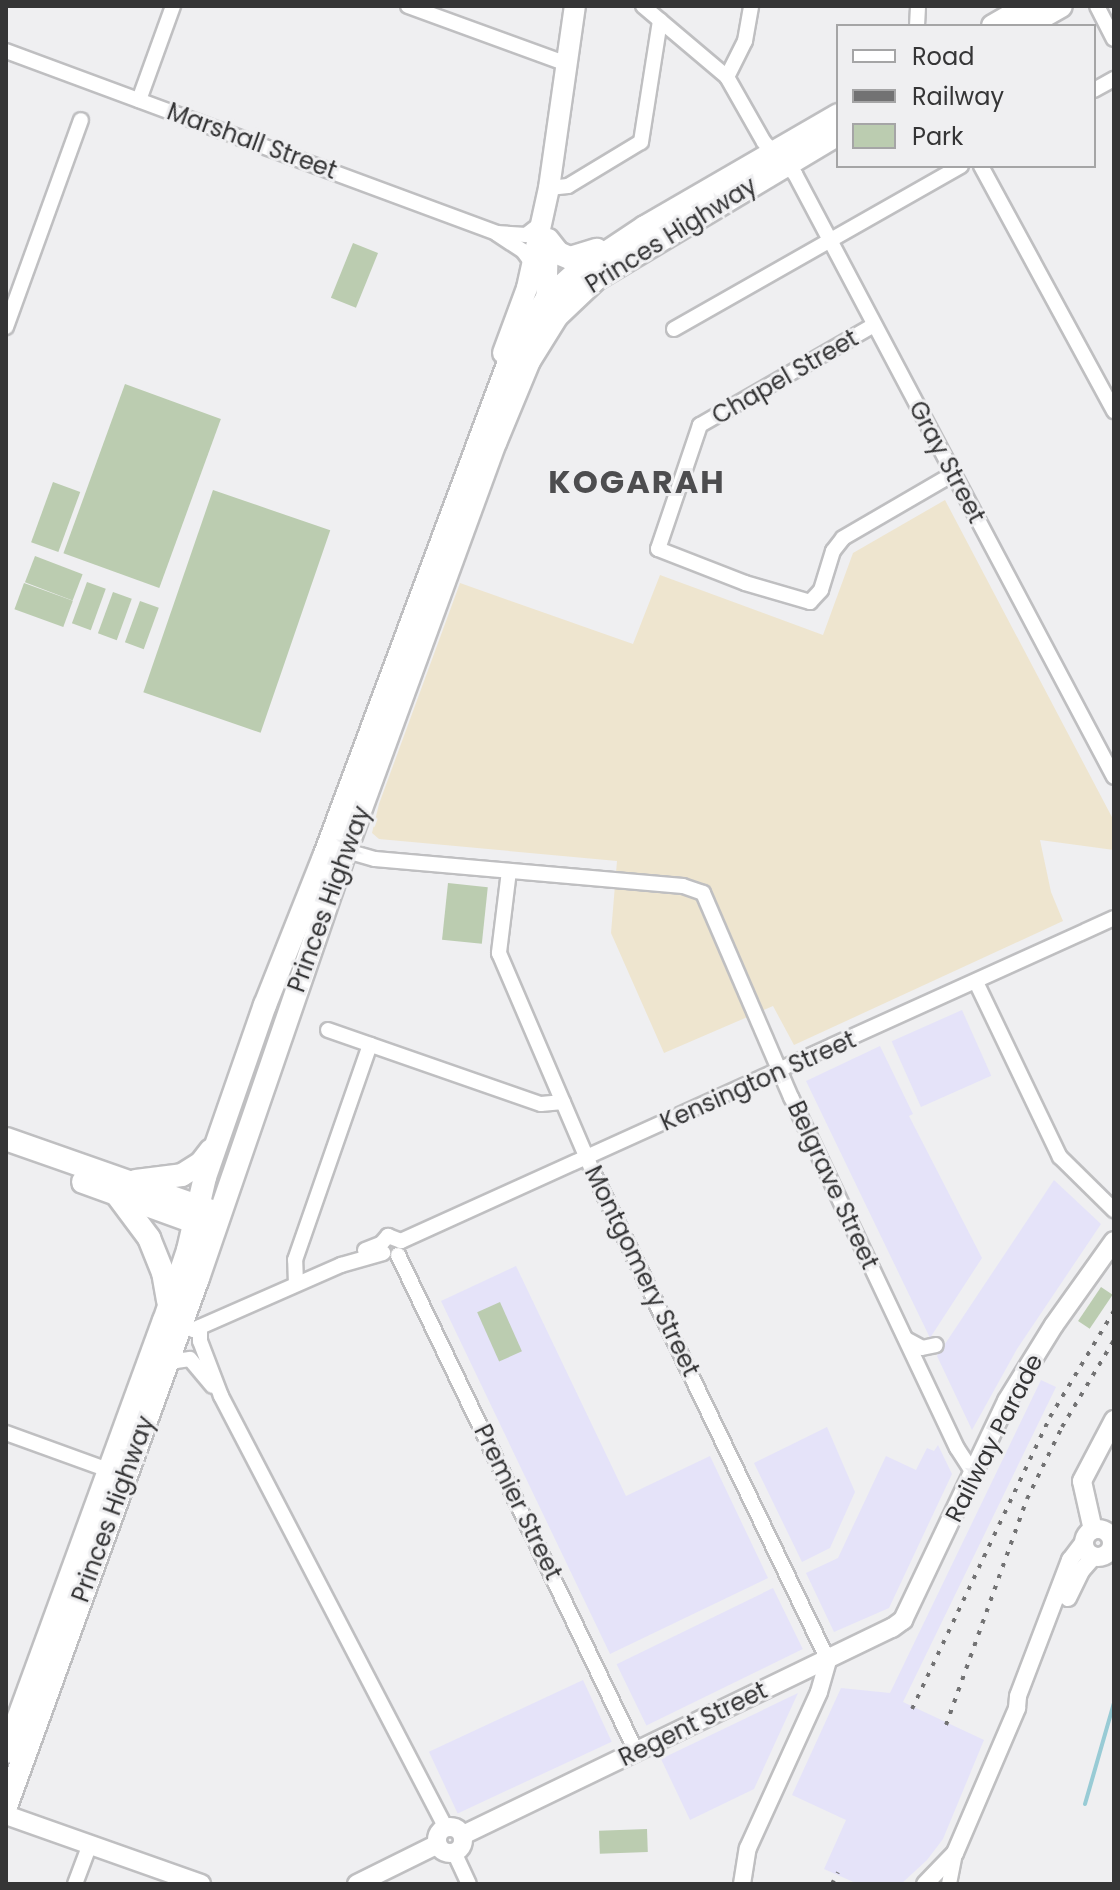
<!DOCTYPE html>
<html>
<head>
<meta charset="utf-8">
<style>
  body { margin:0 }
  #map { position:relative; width:1120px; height:1890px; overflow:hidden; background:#efeff1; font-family:Poppins,sans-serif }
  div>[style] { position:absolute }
  .commercial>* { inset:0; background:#e5e3f9; transform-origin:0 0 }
  .medical>* { inset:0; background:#eee5cf }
  .green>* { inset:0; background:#bbccb0; transform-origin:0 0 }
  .stream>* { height:4px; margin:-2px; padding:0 2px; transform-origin:2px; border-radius:2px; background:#98cbd5 }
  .roads { filter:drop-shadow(2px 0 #bfbfc1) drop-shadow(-2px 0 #bfbfc1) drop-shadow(0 2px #bfbfc1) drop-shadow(0 -2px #bfbfc1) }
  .minor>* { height:14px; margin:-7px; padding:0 7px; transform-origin:7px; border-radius:7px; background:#fff }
  .tertiary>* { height:16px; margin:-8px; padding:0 8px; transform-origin:8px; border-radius:8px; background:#fff }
  .secondary>* { height:18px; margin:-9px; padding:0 9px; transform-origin:9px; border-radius:9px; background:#fff }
  .secondary>.ring { margin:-9px; padding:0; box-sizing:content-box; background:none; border:18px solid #fff; border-radius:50% }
  .primary>* { height:20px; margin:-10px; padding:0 10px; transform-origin:10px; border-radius:10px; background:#fff }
  .trunk>* { height:22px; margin:-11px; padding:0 11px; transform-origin:11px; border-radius:11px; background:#fff }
  .rail>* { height:4px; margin-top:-2px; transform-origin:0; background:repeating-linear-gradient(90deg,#727273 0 4px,transparent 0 12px) }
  span { translate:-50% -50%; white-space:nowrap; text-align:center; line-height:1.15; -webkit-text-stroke:6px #efeff1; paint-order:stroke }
  .street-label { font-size:24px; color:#353536 }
  .district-label { font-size:32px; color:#4d4d4f; font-weight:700; letter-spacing:2px }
  .frame { position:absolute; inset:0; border:8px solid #353536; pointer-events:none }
  .legend { position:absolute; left:836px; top:24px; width:260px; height:144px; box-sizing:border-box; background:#efeff1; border:2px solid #a5a5a6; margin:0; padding:10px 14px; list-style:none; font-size:24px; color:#353536 }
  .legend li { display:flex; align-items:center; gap:16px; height:40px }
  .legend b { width:40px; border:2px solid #a5a5a6 }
</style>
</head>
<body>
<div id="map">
  <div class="commercial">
    <div style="left:962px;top:1010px;width:72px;height:77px;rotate:66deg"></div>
    <div style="clip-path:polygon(880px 1046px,913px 1114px,909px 1116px,982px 1258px,930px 1338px,806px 1081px)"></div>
    <div style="clip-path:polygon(1054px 1180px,1101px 1224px,1017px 1349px,972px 1430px,937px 1356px)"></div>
    <div style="clip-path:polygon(516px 1266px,626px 1496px,710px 1456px,768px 1578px,610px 1654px,441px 1301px)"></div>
    <div style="clip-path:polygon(1041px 1380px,1056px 1387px,903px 1702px,984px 1740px,943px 1839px,927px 1860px,901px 1884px,858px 1884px,824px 1869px,846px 1820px,792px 1795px,841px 1688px,890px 1693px)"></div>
    <div style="clip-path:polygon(827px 1427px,855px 1492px,830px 1548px,802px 1562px,754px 1463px)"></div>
    <div style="clip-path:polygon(938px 1445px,952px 1474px,889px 1608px,834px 1632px,806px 1573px,838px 1558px,886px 1456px,916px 1470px,927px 1448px,934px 1451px)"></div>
    <div style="left:773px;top:1588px;width:68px;height:174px;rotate:64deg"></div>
    <div style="left:583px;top:1680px;width:68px;height:170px;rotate:65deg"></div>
    <div style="clip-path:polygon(798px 1693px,754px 1789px,690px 1820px,661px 1759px)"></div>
  </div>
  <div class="medical">
    <div style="clip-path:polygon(945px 500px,1114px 821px,1114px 850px,1040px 840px,1051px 892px,1063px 921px,794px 1045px,773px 1006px,664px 1053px,611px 933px,617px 861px,379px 839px,372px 833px,379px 804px,460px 583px,633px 644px,660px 575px,823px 635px,853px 553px)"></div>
  </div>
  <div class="green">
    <div style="left:353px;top:243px;width:27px;height:59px;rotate:22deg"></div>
    <div style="left:125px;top:384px;width:102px;height:180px;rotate:20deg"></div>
    <div style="left:53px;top:482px;width:29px;height:64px;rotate:20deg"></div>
    <div style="left:213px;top:490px;width:124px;height:214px;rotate:19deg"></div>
    <div style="left:35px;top:556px;width:51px;height:28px;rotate:21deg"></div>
    <div style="left:87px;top:582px;width:20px;height:44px;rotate:20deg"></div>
    <div style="left:24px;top:583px;width:52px;height:28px;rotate:20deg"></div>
    <div style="left:113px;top:592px;width:20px;height:44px;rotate:20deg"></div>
    <div style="left:140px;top:601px;width:20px;height:44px;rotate:20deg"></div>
    <div style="left:448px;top:883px;width:40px;height:57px;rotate:6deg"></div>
    <div style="left:1101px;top:1287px;width:14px;height:41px;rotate:34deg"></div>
    <div style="left:500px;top:1302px;width:54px;height:25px;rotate:66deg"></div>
    <div style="left:647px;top:1829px;width:23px;height:48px;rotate:88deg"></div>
  </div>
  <div class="stream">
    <div style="left:1085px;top:1804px;width:105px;rotate:-74deg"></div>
  </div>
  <div class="roads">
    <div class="minor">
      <div style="left:408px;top:6px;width:169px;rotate:20deg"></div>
      <div style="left:643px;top:6px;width:110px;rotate:40.2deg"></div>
      <div style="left:727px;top:77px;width:75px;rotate:60.4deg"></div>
      <div style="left:764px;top:142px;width:45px;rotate:45.9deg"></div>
      <div style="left:795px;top:174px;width:682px;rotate:62.12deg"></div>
      <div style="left:1097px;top:6px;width:37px;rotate:63deg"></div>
      <div style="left:917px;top:26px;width:20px;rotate:-87deg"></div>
      <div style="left:6px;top:51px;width:524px;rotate:20.34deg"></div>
      <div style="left:497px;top:233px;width:29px;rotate:4deg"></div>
      <div style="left:526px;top:235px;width:18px;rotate:-38deg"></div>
      <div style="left:727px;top:77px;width:40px;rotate:-63.4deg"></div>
      <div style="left:745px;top:41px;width:36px;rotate:-80deg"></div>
      <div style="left:1094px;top:90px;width:23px;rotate:-29deg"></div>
      <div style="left:139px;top:100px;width:100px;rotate:-70.1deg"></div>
      <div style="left:981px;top:166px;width:279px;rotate:61.5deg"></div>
      <div style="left:549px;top:188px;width:19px;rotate:-6deg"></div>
      <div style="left:568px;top:186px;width:85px;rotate:-31.1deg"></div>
      <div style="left:641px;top:142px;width:123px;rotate:-81.1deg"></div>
      <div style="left:497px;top:234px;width:31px;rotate:33deg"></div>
      <div style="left:523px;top:251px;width:17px;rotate:54deg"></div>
      <div style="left:874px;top:325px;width:201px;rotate:150.1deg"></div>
      <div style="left:700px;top:425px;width:131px;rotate:108.7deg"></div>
      <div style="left:658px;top:549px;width:93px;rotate:21.3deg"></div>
      <div style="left:745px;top:583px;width:68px;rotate:16.3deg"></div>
      <div style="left:810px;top:602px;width:16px;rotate:-47deg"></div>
      <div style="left:821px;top:590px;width:41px;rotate:-72.9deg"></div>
      <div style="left:833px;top:551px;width:16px;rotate:-52deg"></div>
      <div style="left:843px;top:538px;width:127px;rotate:-30.2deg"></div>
      <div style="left:6px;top:327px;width:220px;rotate:-70.1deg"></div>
      <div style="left:674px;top:329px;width:330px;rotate:-29.6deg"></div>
      <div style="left:340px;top:849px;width:36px;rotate:16deg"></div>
      <div style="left:375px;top:859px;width:309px;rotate:5deg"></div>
      <div style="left:683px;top:886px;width:21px;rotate:19deg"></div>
      <div style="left:703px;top:893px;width:222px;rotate:66.7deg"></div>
      <div style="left:791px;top:1097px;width:388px;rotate:64.7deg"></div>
      <div style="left:957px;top:1448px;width:30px;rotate:57deg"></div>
      <div style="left:509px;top:871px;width:83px;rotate:97deg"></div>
      <div style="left:499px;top:953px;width:238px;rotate:66.8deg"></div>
      <div style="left:593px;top:1172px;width:542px;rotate:64.29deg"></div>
      <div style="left:976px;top:982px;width:194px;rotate:64.4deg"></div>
      <div style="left:1060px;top:1157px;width:76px;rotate:44.5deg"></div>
      <div style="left:328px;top:1030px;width:225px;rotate:19.2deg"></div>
      <div style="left:541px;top:1104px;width:22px;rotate:-5deg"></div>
      <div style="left:401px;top:1241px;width:783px;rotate:-24.37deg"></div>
      <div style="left:365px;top:1250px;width:17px;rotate:-21deg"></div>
      <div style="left:381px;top:1244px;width:11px;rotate:-49deg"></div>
      <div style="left:388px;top:1236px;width:14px;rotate:21deg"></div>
      <div style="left:398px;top:1255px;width:550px;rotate:64.37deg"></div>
      <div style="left:296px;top:1284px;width:24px;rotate:-92deg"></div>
      <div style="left:295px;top:1260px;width:228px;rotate:-70.8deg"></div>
      <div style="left:200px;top:1327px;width:14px;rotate:90deg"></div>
      <div style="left:200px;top:1341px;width:59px;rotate:69.1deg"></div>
      <div style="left:221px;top:1396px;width:486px;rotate:62.5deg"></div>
      <div style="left:193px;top:1330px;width:162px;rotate:-23.7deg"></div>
      <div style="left:341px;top:1265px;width:44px;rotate:-15.9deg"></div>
      <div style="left:906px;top:1339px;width:18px;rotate:29deg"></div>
      <div style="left:922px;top:1348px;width:14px;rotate:-12deg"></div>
      <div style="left:164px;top:1367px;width:13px;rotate:-27deg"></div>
      <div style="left:176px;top:1361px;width:14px;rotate:-8deg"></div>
      <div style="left:190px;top:1359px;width:35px;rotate:50deg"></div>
      <div style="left:6px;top:1433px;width:109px;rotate:19.9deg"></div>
      <div style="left:454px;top:1852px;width:35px;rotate:65deg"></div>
      <div style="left:75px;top:1884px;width:43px;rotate:-69.4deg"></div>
      <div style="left:949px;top:1884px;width:32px;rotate:-79deg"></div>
    </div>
    <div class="tertiary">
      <div style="left:1068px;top:1598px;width:30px;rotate:-64deg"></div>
      <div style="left:1081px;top:1571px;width:18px;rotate:-49deg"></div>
      <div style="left:742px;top:1884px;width:36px;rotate:-81deg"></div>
      <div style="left:748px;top:1848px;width:171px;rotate:-65.5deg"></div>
      <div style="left:819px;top:1692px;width:33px;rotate:-74deg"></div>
      <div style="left:925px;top:1884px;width:43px;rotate:-45.9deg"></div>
      <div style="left:955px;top:1853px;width:158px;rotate:-66.8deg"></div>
      <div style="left:1017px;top:1708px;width:12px;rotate:-85deg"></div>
      <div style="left:1018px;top:1696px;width:146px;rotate:-69.1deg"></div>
      <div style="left:1070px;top:1560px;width:21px;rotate:-53deg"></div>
    </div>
    <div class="secondary">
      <div class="ring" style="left:1084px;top:1529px;width:10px;height:10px"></div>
      <div style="left:1093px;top:1530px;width:50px;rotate:-102.7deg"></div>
      <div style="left:1082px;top:1481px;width:69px;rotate:-62.3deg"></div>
      <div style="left:6px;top:1815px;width:207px;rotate:19.5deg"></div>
      <div class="ring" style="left:437px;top:1827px;width:8px;height:8px"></div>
      <div style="left:463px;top:1835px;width:476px;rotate:-25.8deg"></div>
      <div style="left:892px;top:1628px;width:14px;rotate:-36deg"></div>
      <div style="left:903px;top:1620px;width:242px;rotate:-64.6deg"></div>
      <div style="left:1007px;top:1401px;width:89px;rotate:-58.3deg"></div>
      <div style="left:1054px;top:1325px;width:103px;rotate:-54.5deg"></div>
      <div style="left:357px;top:1884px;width:90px;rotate:-26.3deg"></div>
    </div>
    <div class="primary">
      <div style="left:546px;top:312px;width:72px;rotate:-88.4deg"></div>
      <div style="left:503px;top:353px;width:69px;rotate:-69.7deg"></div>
      <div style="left:527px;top:288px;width:102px;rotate:-77.6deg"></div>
      <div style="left:549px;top:188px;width:184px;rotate:-81.9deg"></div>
    </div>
    <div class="trunk">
      <div style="left:993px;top:26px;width:39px;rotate:-30deg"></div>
      <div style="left:1026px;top:26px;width:40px;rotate:-29.7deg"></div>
      <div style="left:548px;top:240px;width:16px;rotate:52deg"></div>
      <div style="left:558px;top:253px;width:13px;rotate:23deg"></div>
      <div style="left:570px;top:258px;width:28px;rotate:-17deg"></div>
      <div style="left:6px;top:1139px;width:215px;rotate:19.3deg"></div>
      <div style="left:136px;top:1181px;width:46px;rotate:-7.4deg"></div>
      <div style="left:182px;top:1175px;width:22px;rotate:-32deg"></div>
      <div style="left:201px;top:1163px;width:16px;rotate:-52deg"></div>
      <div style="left:83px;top:1182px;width:130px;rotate:19.8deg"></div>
      <div style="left:117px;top:1195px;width:54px;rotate:53.3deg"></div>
      <div style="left:149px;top:1238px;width:37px;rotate:68deg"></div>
      <div style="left:163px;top:1272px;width:29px;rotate:80deg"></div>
      <div style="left:6px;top:1752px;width:459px;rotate:-69.9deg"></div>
      <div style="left:164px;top:1321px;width:75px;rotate:-71.3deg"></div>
      <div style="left:188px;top:1250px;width:75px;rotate:-76.9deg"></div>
      <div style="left:205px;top:1177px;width:182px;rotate:-70.8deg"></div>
      <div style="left:265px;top:1005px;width:159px;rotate:-68.3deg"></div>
      <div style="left:324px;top:857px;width:546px;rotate:-69.51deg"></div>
      <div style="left:515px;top:346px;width:55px;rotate:-56deg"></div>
      <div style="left:546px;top:300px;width:40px;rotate:-42deg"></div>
      <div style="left:576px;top:273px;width:83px;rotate:-33.7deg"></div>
      <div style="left:645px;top:227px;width:223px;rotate:-30.1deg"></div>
      <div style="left:6px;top:1806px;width:562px;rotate:-70.02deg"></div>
      <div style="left:198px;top:1278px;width:436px;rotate:-71deg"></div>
      <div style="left:340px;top:866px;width:451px;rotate:-69.9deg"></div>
      <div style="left:495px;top:443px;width:89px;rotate:-67.5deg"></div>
      <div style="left:529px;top:361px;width:53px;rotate:-58.1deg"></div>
      <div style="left:557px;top:316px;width:54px;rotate:-43.5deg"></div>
      <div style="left:596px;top:279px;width:282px;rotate:-30.9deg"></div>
    </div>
  </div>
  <div class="rail">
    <div style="left:912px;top:1709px;width:323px;rotate:-64.7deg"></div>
    <div style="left:1050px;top:1417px;width:124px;rotate:-58.9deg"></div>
    <div style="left:946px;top:1725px;width:240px;rotate:-70.3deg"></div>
    <div style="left:1027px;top:1499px;width:80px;rotate:-64.1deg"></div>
    <div style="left:1062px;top:1427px;width:101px;rotate:-59.1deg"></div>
    <div style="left:832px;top:1884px;width:13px;rotate:-63deg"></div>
  </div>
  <div class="street-label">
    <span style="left:252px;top:141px;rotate:20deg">Marshall Street</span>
    <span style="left:671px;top:235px;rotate:-32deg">Princes Highway</span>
    <span style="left:785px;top:377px;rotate:-30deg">Chapel Street</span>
    <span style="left:947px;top:462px;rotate:62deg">Gray Street</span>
    <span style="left:329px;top:899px;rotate:-70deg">Princes Highway</span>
    <span style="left:758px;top:1081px;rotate:-24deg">Kensington Street</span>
    <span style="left:833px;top:1185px;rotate:65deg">Belgrave Street</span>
    <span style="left:642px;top:1271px;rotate:64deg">Montgomery Street</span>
    <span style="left:994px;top:1438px;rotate:-63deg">Railway Parade</span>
    <span style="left:518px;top:1502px;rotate:64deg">Premier Street</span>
    <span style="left:113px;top:1509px;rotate:-70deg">Princes Highway</span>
    <span style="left:693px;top:1724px;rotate:-26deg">Regent Street</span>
  </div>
  <div class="district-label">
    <span style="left:637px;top:482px">KOGARAH</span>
  </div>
  <div class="frame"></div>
  <ul class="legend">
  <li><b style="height:10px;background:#fff"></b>Road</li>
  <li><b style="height:10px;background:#727273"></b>Railway</li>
  <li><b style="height:22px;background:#bbccb0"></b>Park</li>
  </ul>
</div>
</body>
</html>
